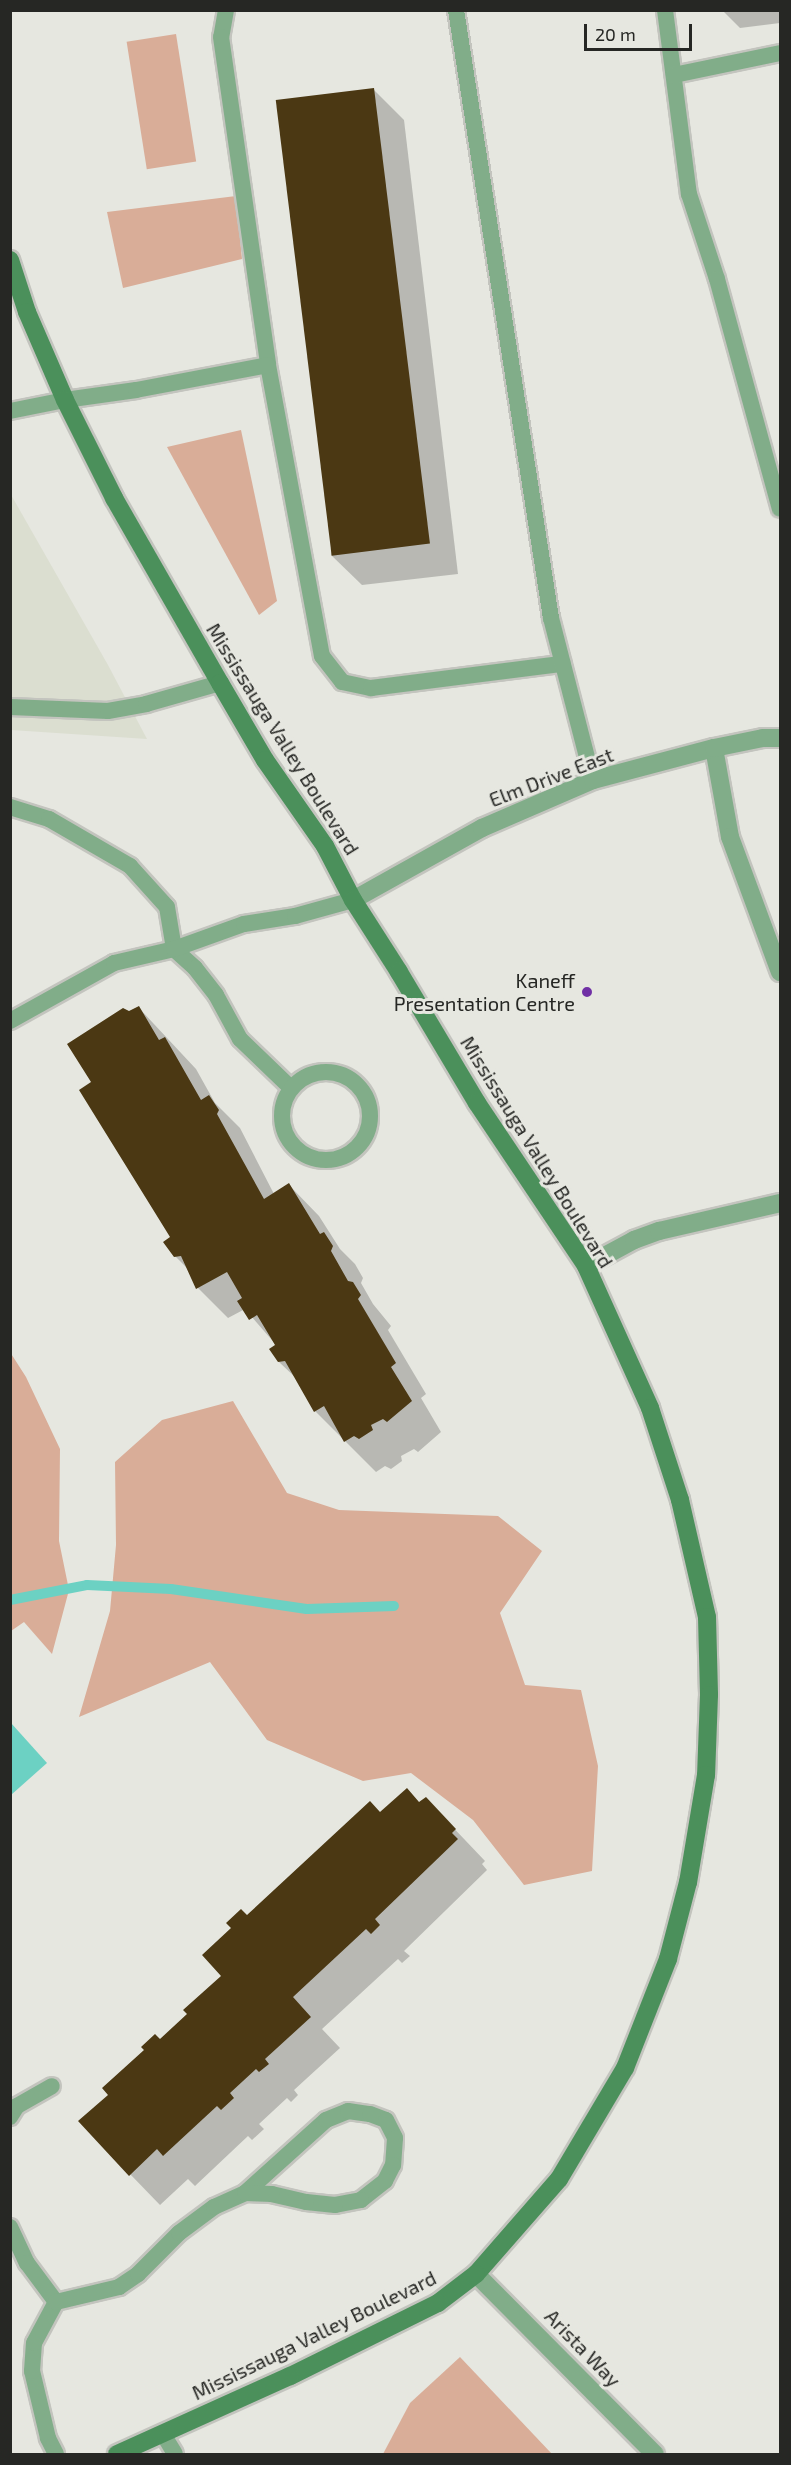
<!DOCTYPE html>
<html>
<head>
<meta charset="utf-8">
<style>
  body { margin:0 }
  #map { position:relative; width:791px; height:2465px; overflow:hidden; background:#e6e7e0; font-family:"Exo 2",sans-serif }
  div>[style] { position:absolute }
  .built>* { inset:0; background:#dbded0 }
  .green>* { inset:0; background:#d9ad98; transform-origin:0 0 }
  .water>* { inset:0; background:#6cd1c3 }
  .shadow>* { inset:0; background:#0003 }
  .stream>* { height:10px; margin:-5px; padding:0 5px; transform-origin:5px; border-radius:5px; background:#6cd1c3 }
  .building>* { inset:0; background:#4b3813; transform-origin:0 0 }
  .roads { filter:drop-shadow(2px 0 #c3c4be) drop-shadow(-2px 0 #c3c4be) drop-shadow(0 2px #c3c4be) drop-shadow(0 -2px #c3c4be) }
  .lane>* { height:16px; margin:-8px; padding:0 8px; transform-origin:8px; border-radius:8px; background:#81ad89 }
  .lane>.ring { margin:-8px; padding:0; box-sizing:content-box; background:none; border:16px solid #81ad89; border-radius:50% }
  .street>* { height:18px; margin:-9px; padding:0 9px; transform-origin:9px; border-radius:9px; background:#81ad89 }
  .secondary>* { height:18px; margin:-9px; padding:0 9px; transform-origin:9px; border-radius:9px; background:#4b905b }
  .dots>* { width:16px; height:16px; translate:-50% -50%; box-sizing:border-box; border:3px solid #e6e7e0; border-radius:50% }
  span { translate:-50% -50%; white-space:nowrap; text-align:center; line-height:1.15; -webkit-text-stroke:6px #e6e7e0; paint-order:stroke }
  .street-label { font-size:20px; color:#262724 }
  .poi-label { font-size:20px; color:#262724 }
  .right { translate:-100% -50%; text-align:right }
  .frame { position:absolute; inset:0; border:12px solid #262724; pointer-events:none }
  .scale { position:absolute; left:584px; top:24px; width:108px; height:27px; box-sizing:border-box; border:3px solid #262724; border-top:0; padding-left:8px; font-size:18px; line-height:21px; white-space:nowrap; color:#262724; -webkit-text-stroke:4px #e6e7e0; paint-order:stroke }
</style>
</head>
<body>
<div id="map">
  <div class="built">
    <div style="clip-path:polygon(10px 493px,108px 665px,147px 739px,11px 730px)"></div>
  </div>
  <div class="green">
    <div style="left:176px;top:34px;width:129px;height:50px;rotate:81deg"></div>
    <div style="clip-path:polygon(236px 196px,242px 259px,123px 288px,107px 212px)"></div>
    <div style="clip-path:polygon(241px 430px,277px 601px,259px 615px,167px 447px)"></div>
    <div style="clip-path:polygon(10px 1352px,26px 1377px,60px 1449px,59px 1541px,69px 1590px,52px 1654px,24px 1622px,11px 1631px)"></div>
    <div style="clip-path:polygon(233px 1401px,287px 1493px,339px 1510px,498px 1516px,542px 1551px,500px 1613px,525px 1685px,581px 1690px,598px 1766px,592px 1871px,524px 1885px,473px 1820px,411px 1773px,363px 1781px,267px 1740px,210px 1662px,79px 1717px,110px 1611px,116px 1545px,115px 1462px,162px 1420px)"></div>
    <div style="clip-path:polygon(460px 2357px,552px 2454px,383px 2454px,410px 2403px)"></div>
  </div>
  <div class="water">
    <div style="clip-path:polygon(11px 1723px,47px 1763px,11px 1795px,10px 1795px)"></div>
  </div>
  <div class="shadow">
    <div style="clip-path:polygon(722px 10px,780px 10px,780px 23px,740px 28px)"></div>
    <div style="clip-path:polygon(373px 89px,404px 120px,458px 574px,362px 585px,331px 555px)"></div>
    <div style="clip-path:polygon(139px 1008px,196px 1069px,215px 1103px,240px 1128px,274px 1194px,289px 1185px,319px 1216px,340px 1249px,355px 1264px,363px 1278px,361px 1283px,373px 1304px,391px 1326px,388px 1330px,426px 1394px,421px 1398px,441px 1432px,418px 1452px,414px 1449px,401px 1456px,402px 1461px,391px 1469px,385px 1466px,376px 1472px,315px 1411px,297px 1379px,279px 1362px,277px 1346px,245px 1309px,228px 1318px,198px 1288px,189px 1270px,175px 1256px,172px 1238px,93px 1082px,129px 1012px)"></div>
    <div style="clip-path:polygon(426px 1799px,485px 1861px,482px 1864px,487px 1870px,404px 1951px,410px 1956px,402px 1963px,398px 1959px,322px 2029px,340px 2048px,294px 2090px,298px 2095px,291px 2102px,287px 2098px,259px 2124px,264px 2129px,252px 2140px,248px 2136px,195px 2186px,188px 2179px,160px 2205px,129px 2173px,111px 2095px,223px 1976px,247px 1917px,381px 1814px,420px 1804px)"></div>
  </div>
  <div class="stream">
    <div style="left:10px;top:1600px;width:78px;rotate:-11deg"></div>
    <div style="left:87px;top:1585px;width:84px;rotate:2.7deg"></div>
    <div style="left:171px;top:1589px;width:137px;rotate:8.4deg"></div>
    <div style="left:307px;top:1609px;width:87px;rotate:-2deg"></div>
  </div>
  <div class="building">
    <div style="left:374px;top:88px;width:459px;height:99px;rotate:83deg"></div>
    <div style="clip-path:polygon(139px 1006px,159px 1040px,165px 1037px,201px 1100px,209px 1095px,219px 1110px,217px 1114px,264px 1199px,289px 1183px,320px 1234px,324px 1232px,333px 1246px,331px 1251px,348px 1281px,353px 1282px,361px 1295px,358px 1299px,396px 1363px,391px 1367px,412px 1401px,387px 1422px,383px 1419px,371px 1425px,373px 1430px,359px 1439px,354px 1436px,344px 1442px,324px 1406px,314px 1412px,285px 1361px,278px 1362px,269px 1349px,275px 1345px,257px 1315px,249px 1320px,237px 1301px,242px 1298px,227px 1272px,196px 1289px,181px 1256px,174px 1257px,163px 1242px,170px 1237px,79px 1090px,91px 1082px,67px 1044px,123px 1008px,129px 1011px)"></div>
    <div style="clip-path:polygon(407px 1788px,419px 1802px,426px 1797px,456px 1829px,452px 1833px,458px 1839px,375px 1919px,380px 1925px,371px 1934px,366px 1929px,293px 1997px,311px 2017px,265px 2059px,269px 2064px,259px 2072px,256px 2069px,230px 2093px,234px 2098px,221px 2110px,217px 2106px,163px 2156px,157px 2149px,129px 2176px,78px 2121px,108px 2095px,102px 2088px,144px 2050px,141px 2047px,155px 2034px,160px 2039px,187px 2014px,183px 2010px,221px 1976px,202px 1955px,231px 1928px,226px 1923px,241px 1909px,247px 1915px,370px 1801px,380px 1812px)"></div>
  </div>
  <div class="roads">
    <div class="lane">
      <div style="left:226px;top:10px;width:27px;rotate:100deg"></div>
      <div style="left:221px;top:37px;width:331px;rotate:81.8deg"></div>
      <div style="left:268px;top:365px;width:296px;rotate:79.5deg"></div>
      <div style="left:322px;top:656px;width:33px;rotate:52deg"></div>
      <div style="left:342px;top:682px;width:30px;rotate:12deg"></div>
      <div style="left:371px;top:688px;width:193px;rotate:-7.2deg"></div>
      <div style="left:456px;top:10px;width:615px;rotate:81.12deg"></div>
      <div style="left:551px;top:618px;width:167px;rotate:75.5deg"></div>
      <div style="left:665px;top:10px;width:186px;rotate:82.6deg"></div>
      <div style="left:689px;top:194px;width:89px;rotate:71.8deg"></div>
      <div style="left:717px;top:279px;width:238px;rotate:74.7deg"></div>
      <div style="left:674px;top:75px;width:108px;rotate:-11.7deg"></div>
      <div style="left:10px;top:411px;width:56px;rotate:-11.3deg"></div>
      <div style="left:65px;top:400px;width:72px;rotate:-8deg"></div>
      <div style="left:136px;top:390px;width:134px;rotate:-10.7deg"></div>
      <div style="left:10px;top:707px;width:98px;rotate:2.3deg"></div>
      <div style="left:108px;top:711px;width:39px;rotate:-10deg"></div>
      <div style="left:146px;top:704px;width:77px;rotate:-15.8deg"></div>
      <div style="left:10px;top:807px;width:41px;rotate:17.1deg"></div>
      <div style="left:49px;top:819px;width:94px;rotate:30.1deg"></div>
      <div style="left:130px;top:866px;width:55px;rotate:47.9deg"></div>
      <div style="left:167px;top:907px;width:43px;rotate:80.5deg"></div>
      <div style="left:174px;top:949px;width:28px;rotate:42deg"></div>
      <div style="left:195px;top:968px;width:34px;rotate:52deg"></div>
      <div style="left:216px;top:995px;width:50px;rotate:61.4deg"></div>
      <div style="left:240px;top:1039px;width:71px;rotate:43.9deg"></div>
      <div style="left:10px;top:1021px;width:119px;rotate:-29.1deg"></div>
      <div style="left:114px;top:963px;width:62px;rotate:-13.1deg"></div>
      <div style="left:174px;top:949px;width:74px;rotate:-19.7deg"></div>
      <div style="left:244px;top:924px;width:52px;rotate:-8.9deg"></div>
      <div style="left:295px;top:916px;width:60px;rotate:-15.4deg"></div>
      <div class="ring" style="left:282px;top:1072px;width:72px;height:72px"></div>
      <div style="left:10px;top:2117px;width:13px;rotate:-58deg"></div>
      <div style="left:17px;top:2106px;width:40px;rotate:-29.7deg"></div>
      <div style="left:10px;top:2227px;width:40px;rotate:65deg"></div>
      <div style="left:27px;top:2263px;width:49px;rotate:53.4deg"></div>
      <div style="left:163px;top:2434px;width:23px;rotate:59deg"></div>
      <div style="left:56px;top:2454px;width:18px;rotate:-117deg"></div>
      <div style="left:48px;top:2438px;width:69px;rotate:-103.4deg"></div>
      <div style="left:32px;top:2371px;width:28px;rotate:-86deg"></div>
      <div style="left:34px;top:2343px;width:47px;rotate:-61.8deg"></div>
      <div style="left:56px;top:2302px;width:65px;rotate:-13.4deg"></div>
      <div style="left:119px;top:2287px;width:23px;rotate:-34deg"></div>
      <div style="left:138px;top:2274px;width:58px;rotate:-45deg"></div>
      <div style="left:179px;top:2233px;width:44px;rotate:-36.6deg"></div>
      <div style="left:214px;top:2207px;width:34px;rotate:-24deg"></div>
      <div style="left:245px;top:2193px;width:109px;rotate:-42deg"></div>
      <div style="left:326px;top:2120px;width:24px;rotate:-22deg"></div>
      <div style="left:348px;top:2111px;width:22px;rotate:8deg"></div>
      <div style="left:370px;top:2114px;width:17px;rotate:21deg"></div>
      <div style="left:386px;top:2120px;width:20px;rotate:63deg"></div>
      <div style="left:395px;top:2138px;width:27px;rotate:94deg"></div>
      <div style="left:393px;top:2165px;width:18px;rotate:117deg"></div>
      <div style="left:385px;top:2181px;width:31px;rotate:142deg"></div>
      <div style="left:361px;top:2200px;width:26px;rotate:169deg"></div>
      <div style="left:335px;top:2205px;width:29px;rotate:-174deg"></div>
      <div style="left:306px;top:2202px;width:35px;rotate:-167deg"></div>
      <div style="left:272px;top:2194px;width:27px;rotate:-178deg"></div>
    </div>
    <div class="street">
      <div style="left:714px;top:748px;width:90px;rotate:79.8deg"></div>
      <div style="left:730px;top:837px;width:144px;rotate:69.7deg"></div>
      <div style="left:353px;top:900px;width:148px;rotate:-29.2deg"></div>
      <div style="left:482px;top:828px;width:121px;rotate:-23.4deg"></div>
      <div style="left:593px;top:780px;width:125px;rotate:-14.8deg"></div>
      <div style="left:714px;top:748px;width:50px;rotate:-11.5deg"></div>
      <div style="left:763px;top:738px;width:17px"></div>
      <div style="left:586px;top:1266px;width:55px;rotate:-28.4deg"></div>
      <div style="left:634px;top:1240px;width:27px;rotate:-20deg"></div>
      <div style="left:659px;top:1231px;width:124px;rotate:-13deg"></div>
      <div style="left:476px;top:2274px;width:254px;rotate:45.2deg"></div>
    </div>
    <div class="secondary">
      <div style="left:10px;top:260px;width:55px;rotate:71.9deg"></div>
      <div style="left:27px;top:312px;width:96px;rotate:66.6deg"></div>
      <div style="left:65px;top:400px;width:110px;rotate:63.4deg"></div>
      <div style="left:114px;top:498px;width:213px;rotate:60.2deg"></div>
      <div style="left:220px;top:683px;width:89px;rotate:59.7deg"></div>
      <div style="left:265px;top:760px;width:105px;rotate:55.1deg"></div>
      <div style="left:325px;top:846px;width:61px;rotate:62.6deg"></div>
      <div style="left:353px;top:900px;width:85px;rotate:57.4deg"></div>
      <div style="left:399px;top:972px;width:152px;rotate:59.2deg"></div>
      <div style="left:477px;top:1103px;width:196px;rotate:56.2deg"></div>
      <div style="left:586px;top:1266px;width:156px;rotate:65.7deg"></div>
      <div style="left:650px;top:1408px;width:97px;rotate:71.9deg"></div>
      <div style="left:680px;top:1500px;width:120px;rotate:77deg"></div>
      <div style="left:707px;top:1617px;width:78px;rotate:88.5deg"></div>
      <div style="left:709px;top:1695px;width:80px;rotate:92.1deg"></div>
      <div style="left:706px;top:1775px;width:109px;rotate:99.5deg"></div>
      <div style="left:688px;top:1882px;width:80px;rotate:104.6deg"></div>
      <div style="left:668px;top:1959px;width:117px;rotate:111.5deg"></div>
      <div style="left:625px;top:2068px;width:129px;rotate:120.7deg"></div>
      <div style="left:559px;top:2179px;width:126px;rotate:131.1deg"></div>
      <div style="left:476px;top:2274px;width:48px;rotate:142.7deg"></div>
      <div style="left:438px;top:2303px;width:165px;rotate:153.7deg"></div>
      <div style="left:290px;top:2376px;width:190px;rotate:155.7deg"></div>
    </div>
  </div>
  <div class="dots">
    <div style="left:587px;top:992px;background:#7030a5"></div>
  </div>
  <div class="street-label">
    <span style="left:283px;top:739px;rotate:58deg">Mississauga Valley Boulevard</span>
    <span style="left:551px;top:777px;rotate:-21deg">Elm Drive East</span>
    <span style="left:537px;top:1152px;rotate:58deg">Mississauga Valley Boulevard</span>
    <span style="left:314px;top:2335px;rotate:-26deg">Mississauga Valley Boulevard</span>
    <span style="left:583px;top:2348px;rotate:46deg">Arista Way</span>
  </div>
  <div class="poi-label">
    <span class="right" style="left:575px;top:992px">Kaneff<br>Presentation Centre</span>
  </div>
  <div class="frame"></div>
  <div class="scale">20 m</div>
</div>
</body>
</html>
